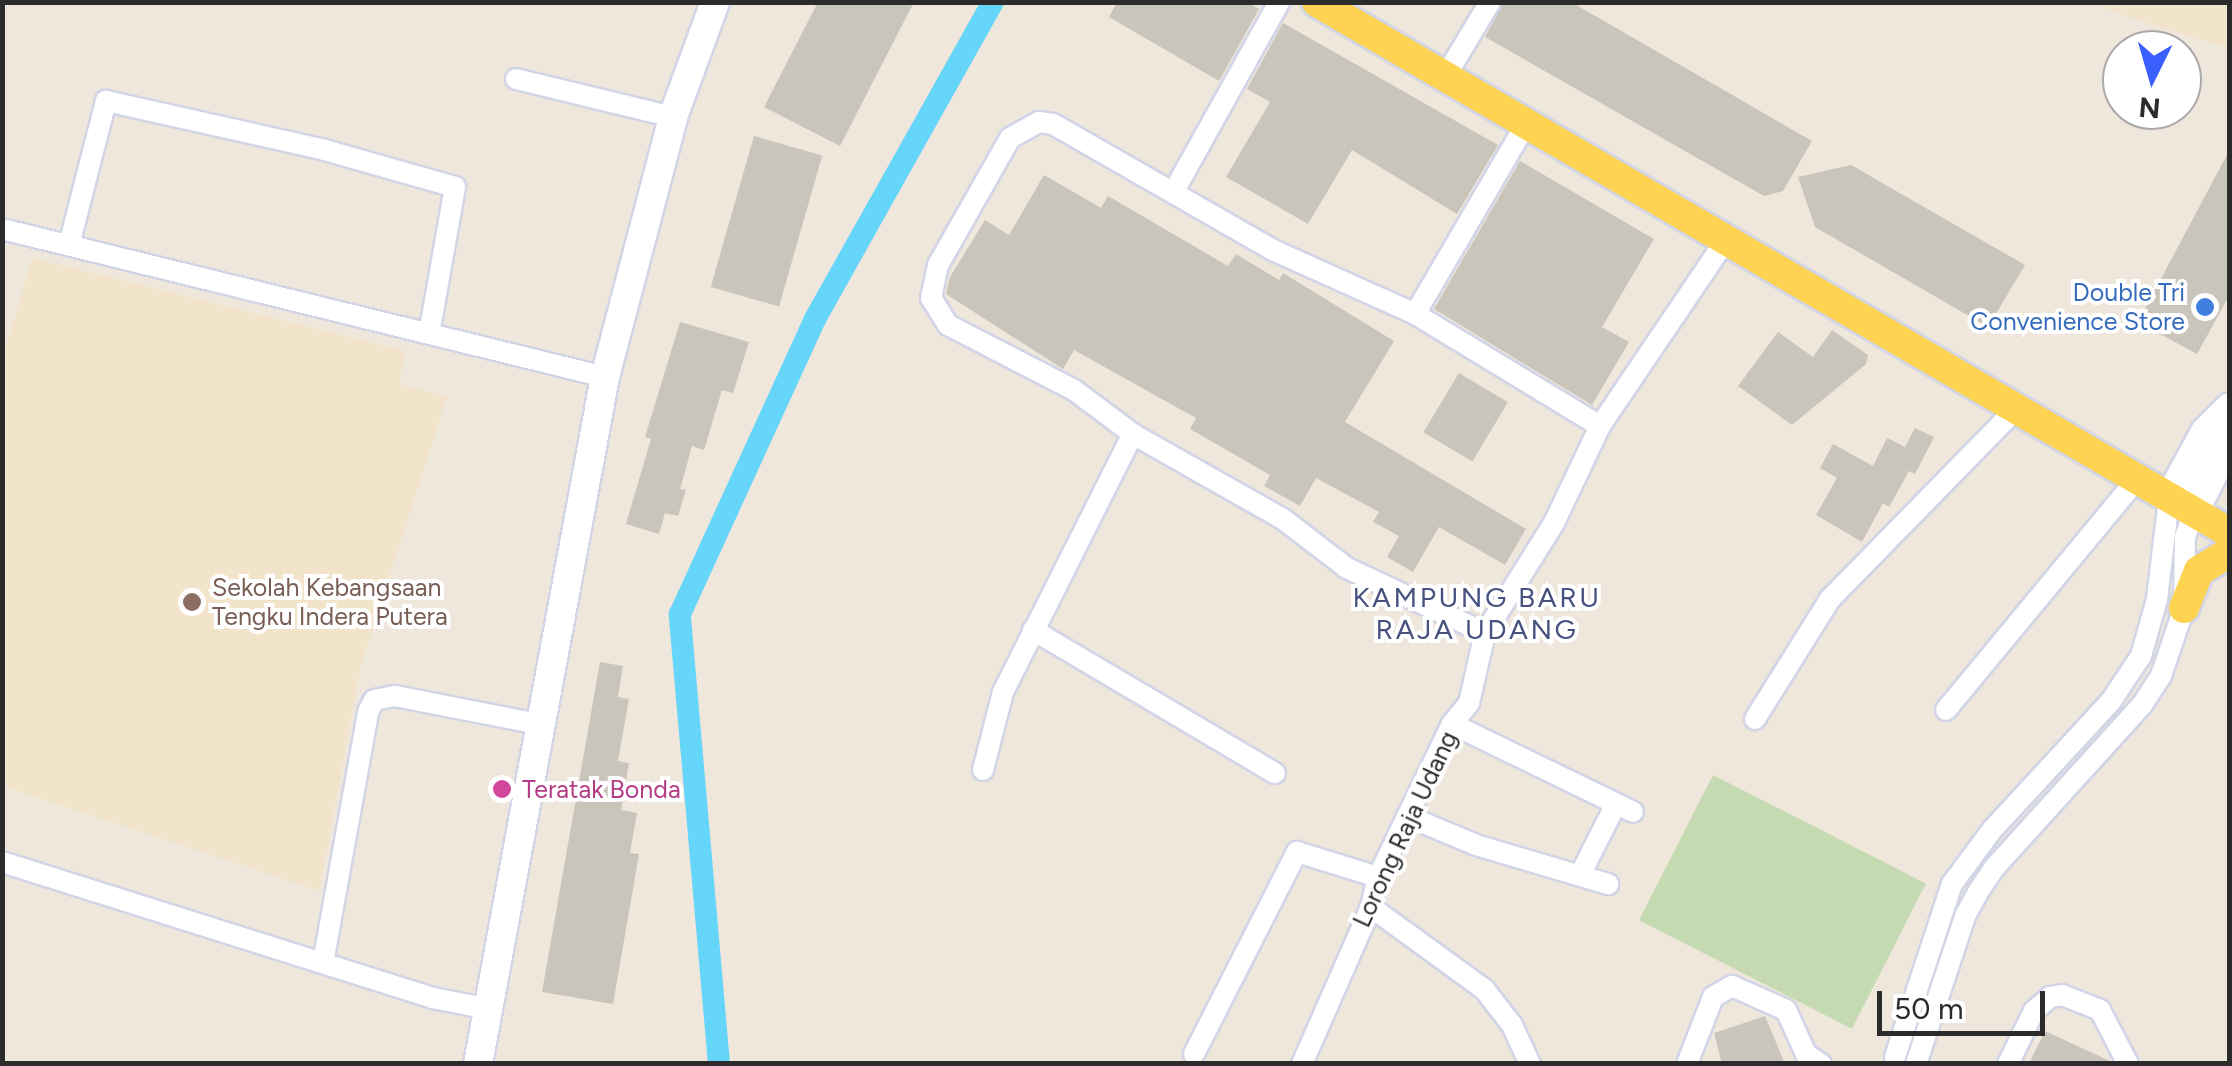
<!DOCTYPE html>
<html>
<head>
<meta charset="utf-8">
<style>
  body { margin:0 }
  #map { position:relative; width:2232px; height:1066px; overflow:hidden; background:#efe6dc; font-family:Figtree,sans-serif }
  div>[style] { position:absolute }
  .education>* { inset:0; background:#f2e4ca }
  .cemetery>* { inset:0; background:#c6dab2; transform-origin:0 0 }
  .canal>* { height:22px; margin:-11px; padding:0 11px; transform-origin:11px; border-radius:11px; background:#66d5fa }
  .building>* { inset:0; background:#c9c5bb; transform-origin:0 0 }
  .roads { filter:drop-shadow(2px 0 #d1d5e5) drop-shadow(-2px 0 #d1d5e5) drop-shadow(0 2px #d1d5e5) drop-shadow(0 -2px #d1d5e5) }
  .street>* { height:20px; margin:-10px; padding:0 10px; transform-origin:10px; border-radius:10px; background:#fff }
  .secondary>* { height:28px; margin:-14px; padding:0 14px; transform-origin:14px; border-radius:14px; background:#fff }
  .primary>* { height:30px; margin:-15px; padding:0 15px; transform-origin:15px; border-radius:15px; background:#fed352 }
  .dots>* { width:28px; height:28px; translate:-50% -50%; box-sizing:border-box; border:5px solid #fff; border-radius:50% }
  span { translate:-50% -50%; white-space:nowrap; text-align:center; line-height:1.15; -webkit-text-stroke:8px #fff; paint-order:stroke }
  .shop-label { font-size:25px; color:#366cbe }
  .right { translate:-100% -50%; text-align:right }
  .education-label { font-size:25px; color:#785e54 }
  .left { translate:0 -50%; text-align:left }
  .hotel-label { font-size:25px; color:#b23c85 }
  .street-label { font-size:25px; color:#2b2b2b }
  .neighbourhood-label { font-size:28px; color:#475281; letter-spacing:2.5px }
  .frame { position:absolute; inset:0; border:5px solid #2b2b2b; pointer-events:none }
  .north { position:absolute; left:2102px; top:30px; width:100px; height:100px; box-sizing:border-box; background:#fff; border:2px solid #aaa; border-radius:50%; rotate:185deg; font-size:28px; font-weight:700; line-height:40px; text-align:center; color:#2b2b2b }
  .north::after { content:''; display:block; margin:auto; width:35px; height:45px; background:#3960ff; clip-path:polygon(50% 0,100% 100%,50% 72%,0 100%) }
  .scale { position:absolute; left:1877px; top:991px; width:168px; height:45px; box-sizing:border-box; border:5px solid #2b2b2b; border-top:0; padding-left:12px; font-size:30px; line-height:35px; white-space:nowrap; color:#2b2b2b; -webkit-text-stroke:8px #fff; paint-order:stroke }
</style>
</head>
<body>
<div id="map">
  <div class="education">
    <div style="clip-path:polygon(2093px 3px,2229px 3px,2229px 48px,2122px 15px)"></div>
    <div style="clip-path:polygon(32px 258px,405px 351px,399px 384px,447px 397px,361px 665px,319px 891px,3px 786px,3px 358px)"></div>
  </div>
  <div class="cemetery">
    <div style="left:1713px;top:775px;width:239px;height:163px;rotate:27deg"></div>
  </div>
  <div class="canal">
    <div style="left:719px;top:1064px;width:452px;rotate:-95deg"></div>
    <div style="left:680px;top:614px;width:324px;rotate:-65.4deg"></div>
    <div style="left:815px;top:319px;width:364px;rotate:-60.7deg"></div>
  </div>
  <div class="building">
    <div style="clip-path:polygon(818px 2px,914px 2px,840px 146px,764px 107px)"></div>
    <div style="clip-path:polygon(1117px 2px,1247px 2px,1259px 9px,1219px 81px,1109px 17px)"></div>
    <div style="clip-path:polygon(1504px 2px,1571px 2px,1812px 141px,1783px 191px,1764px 196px,1485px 37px)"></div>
    <div style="clip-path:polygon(1283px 23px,1498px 145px,1457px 214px,1352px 150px,1308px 224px,1226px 177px,1270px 102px,1247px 89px)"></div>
    <div style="left:754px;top:136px;width:71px;height:157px;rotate:16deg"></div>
    <div style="clip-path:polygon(2230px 149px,2230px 294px,2197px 354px,2138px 322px)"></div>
    <div style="clip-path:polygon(1520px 161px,1654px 239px,1602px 327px,1629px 342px,1592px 405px,1434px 309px)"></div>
    <div style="clip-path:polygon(1851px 165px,2025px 265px,1988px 327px,1815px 227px,1798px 177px)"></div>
    <div style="clip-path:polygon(1044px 175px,1101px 208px,1108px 196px,1228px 266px,1236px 254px,1279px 280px,1283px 273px,1394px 341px,1345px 422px,1526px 529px,1505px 565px,1439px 527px,1413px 572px,1387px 557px,1399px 536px,1373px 522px,1379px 512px,1316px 478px,1300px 506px,1264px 486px,1270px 475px,1190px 429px,1196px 418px,1074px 350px,1063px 369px,946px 294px,950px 277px,985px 220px,1009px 235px)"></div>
    <div style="clip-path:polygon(680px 322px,749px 342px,733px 393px,722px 390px,704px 450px,692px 446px,680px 489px,686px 490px,678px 516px,665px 513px,659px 534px,626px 524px,651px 439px,645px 437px)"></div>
    <div style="clip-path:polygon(1832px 330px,1868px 355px,1866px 364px,1792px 425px,1738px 386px,1778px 332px,1813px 357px)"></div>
    <div style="left:1459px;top:373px;width:57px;height:69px;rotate:31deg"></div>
    <div style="clip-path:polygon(1915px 428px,1934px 437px,1915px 474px,1909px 471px,1889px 507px,1883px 503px,1862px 542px,1816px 515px,1837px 478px,1820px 468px,1833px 444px,1873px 466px,1887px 438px,1905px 447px)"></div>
    <div style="clip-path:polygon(600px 662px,623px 666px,618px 697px,629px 699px,618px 761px,629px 763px,621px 810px,637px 813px,630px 853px,639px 854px,613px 1004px,542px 992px)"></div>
    <div style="clip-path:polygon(1765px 1016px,1785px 1064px,1722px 1064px,1714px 1033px)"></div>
    <div style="clip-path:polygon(2045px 1031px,2112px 1062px,2112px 1064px,2029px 1064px)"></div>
  </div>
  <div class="roads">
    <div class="street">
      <div style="left:1445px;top:77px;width:87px;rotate:-59deg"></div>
      <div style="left:516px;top:79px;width:162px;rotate:13.6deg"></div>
      <div style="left:1174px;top:191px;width:216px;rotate:-60.9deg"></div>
      <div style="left:2px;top:229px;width:621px;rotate:13.79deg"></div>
      <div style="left:69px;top:245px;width:149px;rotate:-75.6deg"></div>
      <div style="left:106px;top:101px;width:224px;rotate:12.6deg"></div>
      <div style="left:325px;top:150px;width:135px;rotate:15.9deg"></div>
      <div style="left:455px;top:187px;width:149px;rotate:100deg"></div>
      <div style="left:1415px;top:314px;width:220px;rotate:-59.7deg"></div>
      <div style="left:1033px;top:630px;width:281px;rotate:30.6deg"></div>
      <div style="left:1485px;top:633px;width:153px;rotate:-154.8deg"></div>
      <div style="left:1347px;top:568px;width:81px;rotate:-142.6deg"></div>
      <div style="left:1283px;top:519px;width:172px;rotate:-150.5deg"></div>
      <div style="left:1133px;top:434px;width:74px;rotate:-143.3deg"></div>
      <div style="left:1074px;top:390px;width:142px;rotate:-152.7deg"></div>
      <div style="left:948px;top:325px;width:32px;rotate:-122deg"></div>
      <div style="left:931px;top:298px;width:34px;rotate:-78deg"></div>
      <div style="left:938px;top:265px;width:146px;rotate:-60.4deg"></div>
      <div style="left:1010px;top:138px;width:33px;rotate:-29deg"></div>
      <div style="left:1039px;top:122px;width:14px;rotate:8deg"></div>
      <div style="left:1053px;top:124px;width:256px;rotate:29.8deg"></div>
      <div style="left:1275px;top:251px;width:154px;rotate:24.2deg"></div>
      <div style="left:1415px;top:314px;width:216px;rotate:31.2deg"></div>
      <div style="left:1946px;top:710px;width:300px;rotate:-50.4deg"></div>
      <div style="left:1755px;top:719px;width:142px;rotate:-58deg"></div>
      <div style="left:1830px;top:599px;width:266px;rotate:-45.6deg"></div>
      <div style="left:1452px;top:724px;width:201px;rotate:25.9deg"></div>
      <div style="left:983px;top:770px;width:81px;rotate:-75.6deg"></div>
      <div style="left:1003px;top:692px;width:289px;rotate:-63.3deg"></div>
      <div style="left:1407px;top:816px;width:75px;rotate:22.8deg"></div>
      <div style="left:1476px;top:845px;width:138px;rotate:16.5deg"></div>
      <div style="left:2px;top:862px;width:452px;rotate:17.5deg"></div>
      <div style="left:433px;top:998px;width:57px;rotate:11.1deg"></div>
      <div style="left:1581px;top:873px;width:77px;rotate:-63.1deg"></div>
      <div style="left:1371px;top:907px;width:140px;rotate:36deg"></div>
      <div style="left:1484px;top:989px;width:46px;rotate:52.1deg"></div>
      <div style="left:1512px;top:1025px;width:43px;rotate:65.2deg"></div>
      <div style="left:323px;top:963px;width:255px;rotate:-79.8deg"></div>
      <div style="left:368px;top:712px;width:13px;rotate:-63deg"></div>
      <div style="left:374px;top:700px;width:21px;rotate:-11deg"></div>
      <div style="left:395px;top:696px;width:147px;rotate:11deg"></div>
      <div style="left:1194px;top:1054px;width:227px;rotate:-63deg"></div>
      <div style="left:1297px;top:852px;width:85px;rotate:17.2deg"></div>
      <div style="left:1895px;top:1057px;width:182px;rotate:-71.8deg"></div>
      <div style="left:1952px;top:884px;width:67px;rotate:-53.5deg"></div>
      <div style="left:1992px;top:830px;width:176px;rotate:-47.3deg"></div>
      <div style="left:2111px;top:701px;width:54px;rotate:-56.3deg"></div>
      <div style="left:2141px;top:656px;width:59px;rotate:-74.3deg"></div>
      <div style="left:2157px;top:599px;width:102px;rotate:-83.2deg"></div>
      <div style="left:1302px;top:1064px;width:171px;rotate:-66.3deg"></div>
      <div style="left:1371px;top:907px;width:31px;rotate:-77deg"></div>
      <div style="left:1378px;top:877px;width:170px;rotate:-64.2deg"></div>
      <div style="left:1452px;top:724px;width:27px;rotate:-51deg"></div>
      <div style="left:1469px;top:703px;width:72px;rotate:-77.1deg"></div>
      <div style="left:1485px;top:633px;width:130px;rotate:-57.9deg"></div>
      <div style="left:1554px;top:523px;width:107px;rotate:-64.6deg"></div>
      <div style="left:1600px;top:426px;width:225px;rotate:-55.9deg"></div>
      <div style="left:1687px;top:1064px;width:72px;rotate:-68.8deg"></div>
      <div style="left:1713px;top:997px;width:22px;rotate:-30deg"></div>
      <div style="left:1732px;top:986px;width:59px;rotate:24deg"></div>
      <div style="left:1786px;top:1010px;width:48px;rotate:65.6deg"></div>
      <div style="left:1806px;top:1054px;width:18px;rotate:34deg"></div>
      <div style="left:1916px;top:1064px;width:158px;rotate:-71.6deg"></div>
      <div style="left:1966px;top:914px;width:25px;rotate:-61deg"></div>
      <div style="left:1978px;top:892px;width:30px;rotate:-56deg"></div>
      <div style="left:1995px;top:867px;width:219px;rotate:-47.8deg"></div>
      <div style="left:2142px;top:705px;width:35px;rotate:-57deg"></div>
      <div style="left:2161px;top:676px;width:72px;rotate:-71.3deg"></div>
      <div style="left:2184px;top:608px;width:71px;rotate:-89.2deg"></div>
      <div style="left:2185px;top:537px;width:27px;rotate:-70deg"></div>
      <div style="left:2008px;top:1064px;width:59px;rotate:-63.9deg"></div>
      <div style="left:2034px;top:1011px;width:21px;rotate:-41deg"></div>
      <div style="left:2050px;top:997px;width:12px;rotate:-9deg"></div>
      <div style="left:2062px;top:995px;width:41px;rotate:21.5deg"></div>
      <div style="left:2100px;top:1010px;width:61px;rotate:62.6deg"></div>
    </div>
    <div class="secondary">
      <div style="left:2169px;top:498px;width:75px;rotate:-61.4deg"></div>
      <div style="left:2205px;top:432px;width:35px;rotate:-45deg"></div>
      <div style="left:2194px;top:512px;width:80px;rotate:-63.1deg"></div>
      <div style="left:478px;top:1064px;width:699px;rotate:-79.53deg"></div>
      <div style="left:605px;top:377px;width:269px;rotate:-75.3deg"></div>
      <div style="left:673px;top:117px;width:122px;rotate:-69.9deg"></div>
    </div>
    <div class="primary">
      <div style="left:1317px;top:2px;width:1056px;rotate:30.18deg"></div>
      <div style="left:2184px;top:608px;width:40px;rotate:-68deg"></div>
      <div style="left:2199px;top:571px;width:36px;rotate:-32deg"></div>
    </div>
  </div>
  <div class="dots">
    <div style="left:2205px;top:307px;background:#3f7fe0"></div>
    <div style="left:192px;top:602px;background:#8d6e63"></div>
    <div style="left:502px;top:789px;background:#d1479c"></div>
  </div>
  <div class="shop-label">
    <span class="right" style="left:2185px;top:307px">Double Tri<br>Convenience Store</span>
  </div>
  <div class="education-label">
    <span class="left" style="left:212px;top:602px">Sekolah Kebangsaan<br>Tengku Indera Putera</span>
  </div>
  <div class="hotel-label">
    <span class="left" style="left:522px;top:789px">Teratak Bonda</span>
  </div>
  <div class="street-label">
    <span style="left:1405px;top:829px;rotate:-65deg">Lorong Raja Udang</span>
  </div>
  <div class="neighbourhood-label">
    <span style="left:1477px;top:613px">KAMPUNG BARU<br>RAJA UDANG</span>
  </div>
  <div class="frame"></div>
  <div class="north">N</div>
  <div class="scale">50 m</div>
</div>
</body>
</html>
